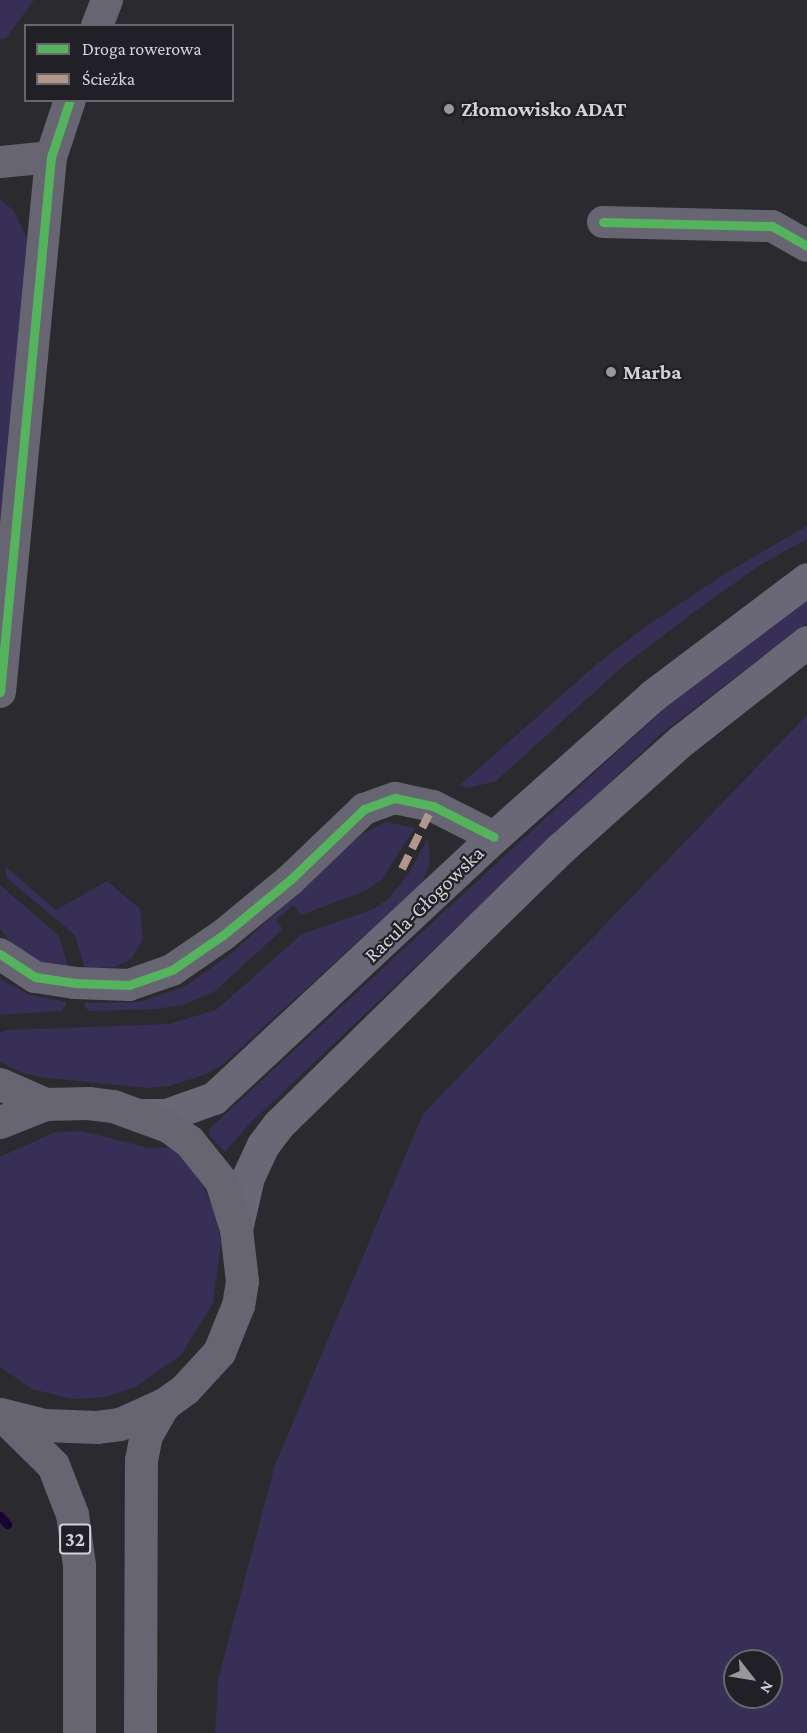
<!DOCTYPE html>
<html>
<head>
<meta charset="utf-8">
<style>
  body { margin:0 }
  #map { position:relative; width:807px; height:1733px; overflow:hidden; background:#2b2b2f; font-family:"Crimson Pro",serif }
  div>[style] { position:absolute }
  .green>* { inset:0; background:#372f55 }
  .stream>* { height:9px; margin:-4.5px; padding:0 4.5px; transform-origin:4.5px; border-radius:4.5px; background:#160435 }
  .minor>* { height:32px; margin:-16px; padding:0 16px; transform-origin:16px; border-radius:16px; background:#676572 }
  .secondary>* { height:33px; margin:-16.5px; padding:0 16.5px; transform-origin:16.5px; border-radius:16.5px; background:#6a6776 }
  .primary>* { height:33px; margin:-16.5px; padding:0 16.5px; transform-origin:16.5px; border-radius:16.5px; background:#676572 }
  .quiet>* { height:8px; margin-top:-4px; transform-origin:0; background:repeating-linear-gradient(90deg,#b2968c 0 15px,transparent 0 23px) }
  .cycleway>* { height:9px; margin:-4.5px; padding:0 4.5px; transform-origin:4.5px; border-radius:4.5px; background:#56b35d }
  .dots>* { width:16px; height:16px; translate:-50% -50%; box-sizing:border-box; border:3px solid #212026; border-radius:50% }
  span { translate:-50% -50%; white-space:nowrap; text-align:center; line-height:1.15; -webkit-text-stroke:4.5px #212026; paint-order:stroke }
  .shield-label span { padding:2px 4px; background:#212026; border:2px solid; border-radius:4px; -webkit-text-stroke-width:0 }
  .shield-label { font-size:20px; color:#d3d2d7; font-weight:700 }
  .poi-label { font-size:21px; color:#d3d2d7; font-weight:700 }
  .left { translate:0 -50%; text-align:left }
  .street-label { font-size:21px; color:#d3d2d7 }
  .legend { position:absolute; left:24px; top:24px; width:210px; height:78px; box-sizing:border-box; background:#212026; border:2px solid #68676d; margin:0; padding:8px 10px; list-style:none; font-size:18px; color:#d3d2d7 }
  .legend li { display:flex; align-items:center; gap:12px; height:30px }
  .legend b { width:30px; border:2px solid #68676d }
  .north { position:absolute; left:723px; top:1649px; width:60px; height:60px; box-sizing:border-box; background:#212026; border:2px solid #68676d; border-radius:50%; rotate:121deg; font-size:16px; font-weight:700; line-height:24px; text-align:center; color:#d3d2d7 }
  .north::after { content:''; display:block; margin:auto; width:21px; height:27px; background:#98989c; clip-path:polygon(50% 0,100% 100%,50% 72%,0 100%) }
</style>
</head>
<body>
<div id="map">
  <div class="green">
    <div style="clip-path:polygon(0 0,34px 0,6px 38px,0 39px)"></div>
    <div style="clip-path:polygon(0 199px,13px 210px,30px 244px,0 539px)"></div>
    <div style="clip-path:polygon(807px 526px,807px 539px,760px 565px,690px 615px,621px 668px,496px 781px,469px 788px,460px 785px,597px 664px,645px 627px,726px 573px)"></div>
    <div style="clip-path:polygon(807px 600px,807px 623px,662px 733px,251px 1122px,225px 1152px,209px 1135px,209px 1129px,666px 707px)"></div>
    <div style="clip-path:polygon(evenodd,807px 715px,807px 1733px,215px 1733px,218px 1680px,275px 1465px,423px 1114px,807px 715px,735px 1661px,771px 1661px,771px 1697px,735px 1697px,735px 1661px)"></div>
    <div style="clip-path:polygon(386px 822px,415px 828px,381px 880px,365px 891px,301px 915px,294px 905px,276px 920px,283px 929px,215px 991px,183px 1005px,155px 1009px,90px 1011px,85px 1008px,84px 1003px,139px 1002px,184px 987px,232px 953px,362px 834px)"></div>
    <div style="clip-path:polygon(428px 838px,430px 864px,421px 884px,223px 1064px,204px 1075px,169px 1086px,149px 1088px,46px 1078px,23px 1073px,0 1062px,0 1033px,7px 1030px,169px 1024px,216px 1010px,302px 934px,374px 909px,388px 899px,408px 875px)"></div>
    <div style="clip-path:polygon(4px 865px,56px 910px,107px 881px,140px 909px,143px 939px,132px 958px,115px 967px,85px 969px,75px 935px,7px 878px)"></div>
    <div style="clip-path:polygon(0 885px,59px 936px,68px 967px,37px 962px,9px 941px,0 928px)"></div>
    <div style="clip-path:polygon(0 979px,28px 994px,66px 1002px,66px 1006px,61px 1011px,0 1015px)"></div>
    <div style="clip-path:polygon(82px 1131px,149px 1148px,173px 1147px,201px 1180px,217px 1218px,221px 1243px,213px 1303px,181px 1355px,135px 1387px,105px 1397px,73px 1399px,32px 1389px,0 1367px,0 1157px,55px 1132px)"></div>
  </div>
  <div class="stream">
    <div style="left:0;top:1516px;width:11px;rotate:49deg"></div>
  </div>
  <div class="minor">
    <div style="left:97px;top:26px;width:28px;rotate:-69deg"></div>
    <div style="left:0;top:162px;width:51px;rotate:-5.6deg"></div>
    <div style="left:603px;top:222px;width:169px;rotate:1.4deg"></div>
    <div style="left:772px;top:226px;width:40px;rotate:29.7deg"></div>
    <div style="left:0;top:692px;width:537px;rotate:-84.55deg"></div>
    <div style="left:51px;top:157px;width:60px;rotate:-71.6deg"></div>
    <div style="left:0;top:954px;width:42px;rotate:33.3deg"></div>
    <div style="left:35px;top:977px;width:40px;rotate:8.5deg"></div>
    <div style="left:75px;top:983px;width:54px;rotate:2.1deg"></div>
    <div style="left:129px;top:985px;width:46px;rotate:-19.2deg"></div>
    <div style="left:172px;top:970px;width:62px;rotate:-34.5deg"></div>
    <div style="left:223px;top:935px;width:87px;rotate:-39.4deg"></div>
    <div style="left:290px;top:880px;width:103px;rotate:-43.8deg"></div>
    <div style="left:364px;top:809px;width:33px;rotate:-20deg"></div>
    <div style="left:395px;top:798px;width:39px;rotate:12deg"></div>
    <div style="left:433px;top:806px;width:68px;rotate:26.9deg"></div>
  </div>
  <div class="secondary">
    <div style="left:144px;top:1115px;width:22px"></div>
    <div style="left:166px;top:1115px;width:51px;rotate:-19.5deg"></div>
    <div style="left:214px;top:1098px;width:383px;rotate:-43deg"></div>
    <div style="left:494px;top:837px;width:212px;rotate:-41.7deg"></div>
    <div style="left:652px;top:696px;width:194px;rotate:-37deg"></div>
    <div style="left:236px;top:1229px;width:53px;rotate:-77deg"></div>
    <div style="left:248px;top:1177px;width:35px;rotate:-65deg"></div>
    <div style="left:263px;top:1145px;width:26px;rotate:-53deg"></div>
    <div style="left:279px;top:1124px;width:395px;rotate:-44.4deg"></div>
    <div style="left:561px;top:848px;width:162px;rotate:-41.8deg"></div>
    <div style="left:682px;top:740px;width:159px;rotate:-38.1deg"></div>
  </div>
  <div class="primary">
    <div style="left:0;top:1084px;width:49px;rotate:24deg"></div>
    <div style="left:0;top:1122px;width:48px;rotate:-21.8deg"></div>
    <div style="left:45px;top:1104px;width:43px;rotate:-1.3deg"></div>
    <div style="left:88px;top:1103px;width:25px;rotate:7deg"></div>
    <div style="left:113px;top:1106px;width:59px;rotate:20deg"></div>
    <div style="left:168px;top:1126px;width:26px;rotate:36deg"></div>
    <div style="left:189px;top:1141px;width:51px;rotate:51.3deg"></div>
    <div style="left:221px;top:1181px;width:50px;rotate:72.6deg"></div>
    <div style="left:236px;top:1229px;width:52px;rotate:83.4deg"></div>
    <div style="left:242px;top:1281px;width:24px;rotate:99deg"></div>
    <div style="left:238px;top:1305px;width:51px;rotate:112deg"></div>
    <div style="left:219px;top:1352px;width:50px;rotate:132.6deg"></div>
    <div style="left:185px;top:1389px;width:26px;rotate:144deg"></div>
    <div style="left:164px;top:1404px;width:48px;rotate:155.6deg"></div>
    <div style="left:120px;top:1424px;width:23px;rotate:173deg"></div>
    <div style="left:97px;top:1427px;width:53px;rotate:-177.8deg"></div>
    <div style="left:44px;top:1425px;width:45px;rotate:-166deg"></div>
    <div style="left:5px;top:1418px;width:67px;rotate:44.4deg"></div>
    <div style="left:53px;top:1465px;width:53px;rotate:68.8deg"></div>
    <div style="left:72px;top:1514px;width:51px;rotate:82.2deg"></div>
    <div style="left:79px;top:1565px;width:168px;rotate:90deg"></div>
    <div style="left:140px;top:1733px;width:273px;rotate:-89.8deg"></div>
    <div style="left:141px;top:1460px;width:25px;rotate:-79deg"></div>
    <div style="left:146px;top:1435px;width:36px;rotate:-60deg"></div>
  </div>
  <div class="quiet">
    <div style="left:402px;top:869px;width:70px;rotate:-63.8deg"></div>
  </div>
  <div class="cycleway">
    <div style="left:603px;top:222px;width:169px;rotate:1.4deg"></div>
    <div style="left:772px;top:226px;width:40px;rotate:29.7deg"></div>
    <div style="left:0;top:692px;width:537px;rotate:-84.55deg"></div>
    <div style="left:51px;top:157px;width:60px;rotate:-71.6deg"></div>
    <div style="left:0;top:954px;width:42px;rotate:33.3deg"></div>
    <div style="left:35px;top:977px;width:40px;rotate:8.5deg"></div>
    <div style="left:75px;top:983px;width:54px;rotate:2.1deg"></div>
    <div style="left:129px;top:985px;width:46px;rotate:-19.2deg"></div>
    <div style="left:172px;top:970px;width:62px;rotate:-34.5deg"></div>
    <div style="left:223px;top:935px;width:87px;rotate:-39.4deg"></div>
    <div style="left:290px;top:880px;width:103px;rotate:-43.8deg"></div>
    <div style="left:364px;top:809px;width:33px;rotate:-20deg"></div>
    <div style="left:395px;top:798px;width:39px;rotate:12deg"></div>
    <div style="left:433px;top:806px;width:68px;rotate:26.9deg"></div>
  </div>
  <div class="dots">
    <div style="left:449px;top:109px;background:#98989c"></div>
    <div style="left:611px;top:372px;background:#98989c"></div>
  </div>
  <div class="shield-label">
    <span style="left:75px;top:1539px">32</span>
  </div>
  <div class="poi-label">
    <span class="left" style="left:461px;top:109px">Złomowisko ADAT</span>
    <span class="left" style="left:623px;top:372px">Marba</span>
  </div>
  <div class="street-label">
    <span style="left:424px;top:904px;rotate:-44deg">Racula-Głogowska</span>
  </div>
  <ul class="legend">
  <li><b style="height:8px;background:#56b35d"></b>Droga rowerowa</li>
  <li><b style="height:8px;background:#b2968c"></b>Ścieżka</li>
  </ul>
  <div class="north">N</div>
</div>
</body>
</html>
